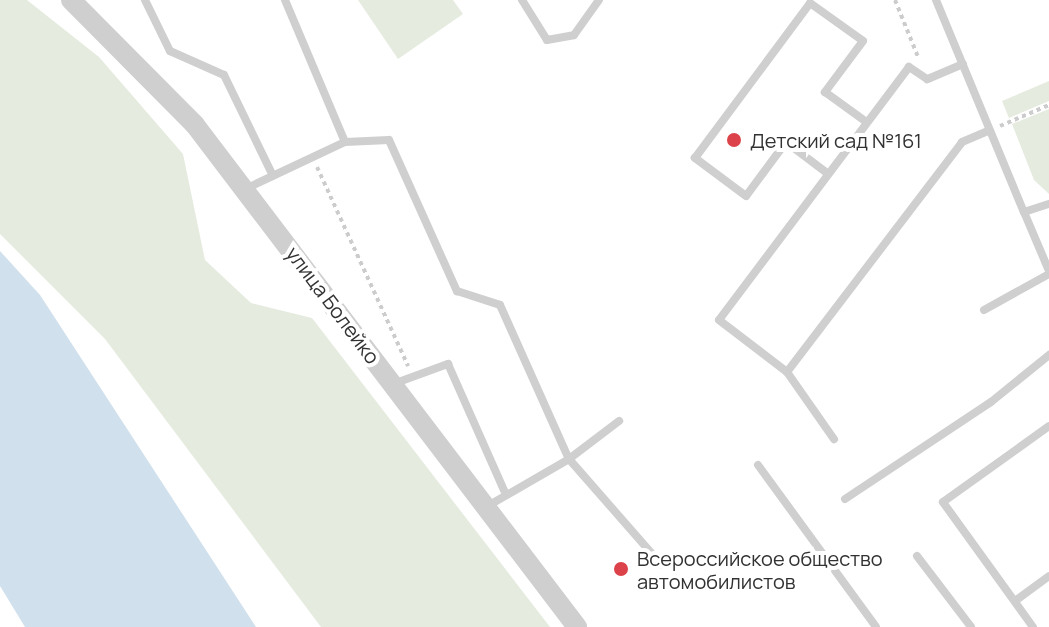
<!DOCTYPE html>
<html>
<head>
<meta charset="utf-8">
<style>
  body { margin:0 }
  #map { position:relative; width:1049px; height:627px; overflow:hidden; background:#fff; font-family:Manrope,sans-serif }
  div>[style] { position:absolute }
  .green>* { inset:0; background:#e5ebdf }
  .water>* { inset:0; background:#d0e0ec }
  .path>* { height:4px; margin-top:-2px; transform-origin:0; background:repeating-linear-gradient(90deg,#ccc 0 4px,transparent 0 8px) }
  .service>* { height:8px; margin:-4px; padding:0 4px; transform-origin:4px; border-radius:4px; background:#cfcfcf }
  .tertiary>* { height:20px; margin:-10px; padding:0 10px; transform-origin:10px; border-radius:10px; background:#cfcfcf }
  .dots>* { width:22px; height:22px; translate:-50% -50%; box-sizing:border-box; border:4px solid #fff; border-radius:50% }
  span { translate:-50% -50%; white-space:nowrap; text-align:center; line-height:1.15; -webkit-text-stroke:8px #fff; paint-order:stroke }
  .poi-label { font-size:20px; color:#323232 }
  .left { translate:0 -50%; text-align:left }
  .street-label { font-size:20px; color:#323232 }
</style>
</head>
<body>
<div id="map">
  <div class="green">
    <div style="clip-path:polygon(0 0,27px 0,99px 57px,183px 154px,205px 260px,251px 303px,312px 318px,550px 627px,321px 627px,105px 339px,0 234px)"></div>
    <div style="clip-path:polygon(358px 0,453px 0,463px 14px,398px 59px)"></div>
    <div style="clip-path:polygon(1049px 81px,1049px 101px,1009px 118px,1002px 101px)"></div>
    <div style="clip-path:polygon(1049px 109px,1049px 194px,1034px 180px,1012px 124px)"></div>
  </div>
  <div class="water">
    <div style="clip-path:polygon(0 251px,40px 295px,256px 627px,25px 627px,0 586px)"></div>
  </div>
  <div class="path">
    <div style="left:895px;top:0;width:61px;rotate:68deg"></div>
    <div style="left:1000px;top:126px;width:53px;rotate:-23.2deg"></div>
    <div style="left:317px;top:167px;width:219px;rotate:65.4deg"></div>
  </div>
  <div class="service">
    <div style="left:145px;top:0;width:57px;rotate:63.9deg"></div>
    <div style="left:170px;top:51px;width:59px;rotate:24deg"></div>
    <div style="left:224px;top:75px;width:112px;rotate:64.1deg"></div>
    <div style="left:285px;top:0;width:154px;rotate:67.1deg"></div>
    <div style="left:522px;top:0;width:47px;rotate:58deg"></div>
    <div style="left:547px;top:40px;width:27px;rotate:-10deg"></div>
    <div style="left:574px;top:35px;width:43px;rotate:-54.5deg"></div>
    <div style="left:936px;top:0;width:230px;rotate:67.5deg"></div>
    <div style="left:1024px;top:212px;width:26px;rotate:-18deg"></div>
    <div style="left:963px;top:64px;width:39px;rotate:157deg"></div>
    <div style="left:927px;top:79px;width:22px;rotate:-146deg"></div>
    <div style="left:909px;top:67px;width:316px;rotate:126.9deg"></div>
    <div style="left:719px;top:320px;width:86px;rotate:37.4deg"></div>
    <div style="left:787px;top:372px;width:289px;rotate:-52.7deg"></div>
    <div style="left:962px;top:142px;width:30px;rotate:-23deg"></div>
    <div style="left:827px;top:173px;width:51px;rotate:-142.9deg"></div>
    <div style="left:786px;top:142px;width:67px;rotate:126.5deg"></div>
    <div style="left:746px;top:196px;width:64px;rotate:-143.3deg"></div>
    <div style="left:695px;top:158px;width:193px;rotate:-53.4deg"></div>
    <div style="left:810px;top:3px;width:65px;rotate:35.6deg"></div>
    <div style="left:863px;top:41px;width:64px;rotate:126.7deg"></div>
    <div style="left:825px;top:92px;width:49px;rotate:35.9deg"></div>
    <div style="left:245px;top:189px;width:110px;rotate:-25.2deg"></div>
    <div style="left:345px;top:142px;width:44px;rotate:-2.6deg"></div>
    <div style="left:389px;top:140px;width:166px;rotate:65.8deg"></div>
    <div style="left:457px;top:291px;width:45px;rotate:18deg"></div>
    <div style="left:500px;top:305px;width:169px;rotate:65.9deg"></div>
    <div style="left:569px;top:459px;width:140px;rotate:48.8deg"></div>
    <div style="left:1024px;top:212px;width:64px;rotate:67deg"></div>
    <div style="left:984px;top:310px;width:74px;rotate:-29deg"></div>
    <div style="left:787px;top:372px;width:82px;rotate:55deg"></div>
    <div style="left:393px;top:384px;width:59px;rotate:-20deg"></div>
    <div style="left:448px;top:364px;width:143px;rotate:66.1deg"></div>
    <div style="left:758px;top:465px;width:200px;rotate:53.9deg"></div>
    <div style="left:845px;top:499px;width:175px;rotate:-33.6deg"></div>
    <div style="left:991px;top:402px;width:75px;rotate:-39deg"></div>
    <div style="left:486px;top:507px;width:96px;rotate:-30deg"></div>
    <div style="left:569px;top:459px;width:63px;rotate:-37.2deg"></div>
    <div style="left:917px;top:556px;width:89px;rotate:52.7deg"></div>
    <div style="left:1015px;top:601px;width:42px;rotate:-36.3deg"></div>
    <div style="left:1033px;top:627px;width:154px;rotate:-125.8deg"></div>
    <div style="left:943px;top:502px;width:130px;rotate:-35.6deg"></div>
  </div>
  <div class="tertiary">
    <div style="left:71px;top:0;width:176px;rotate:45.2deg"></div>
    <div style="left:195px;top:125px;width:631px;rotate:52.73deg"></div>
  </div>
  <div class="dots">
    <div style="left:734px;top:140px;background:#dc4249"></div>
    <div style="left:621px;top:569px;background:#dc4249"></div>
  </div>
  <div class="poi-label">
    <span class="left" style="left:750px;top:140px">Детский сад №161</span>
    <span class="left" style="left:637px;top:570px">Всероссийское общество<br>автомобилистов</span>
  </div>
  <div class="street-label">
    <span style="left:333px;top:305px;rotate:53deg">улица Болейко</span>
  </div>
</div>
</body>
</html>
